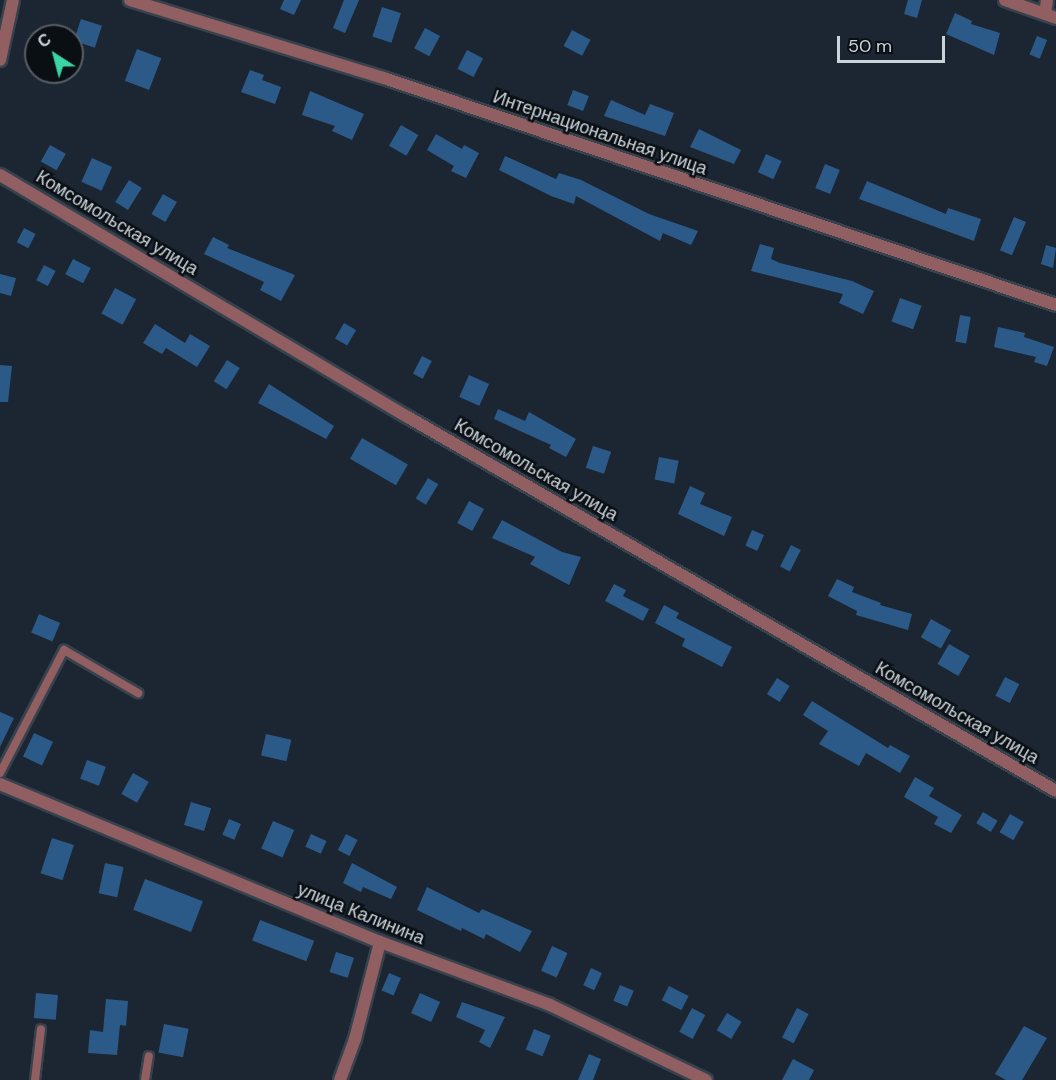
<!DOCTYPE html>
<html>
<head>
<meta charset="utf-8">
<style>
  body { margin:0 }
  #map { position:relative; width:1056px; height:1080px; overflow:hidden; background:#1b2632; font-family:"DM Sans",sans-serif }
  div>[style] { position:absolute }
  .building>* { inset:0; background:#2c5a88; transform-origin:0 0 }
  .roads { filter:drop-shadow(2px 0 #37424d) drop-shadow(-2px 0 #37424d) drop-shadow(0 2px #37424d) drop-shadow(0 -2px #37424d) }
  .lane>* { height:8px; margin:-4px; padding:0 4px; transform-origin:4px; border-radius:4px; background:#915e61 }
  .street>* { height:12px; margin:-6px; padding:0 6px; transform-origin:6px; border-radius:6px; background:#915e61 }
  span { translate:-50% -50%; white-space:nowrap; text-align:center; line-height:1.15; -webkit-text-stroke:5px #0a0f14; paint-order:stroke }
  .street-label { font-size:18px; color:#cbd3da }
  .north { position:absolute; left:24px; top:24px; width:60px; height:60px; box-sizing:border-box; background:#0a0f14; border:2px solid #575d63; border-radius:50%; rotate:324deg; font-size:16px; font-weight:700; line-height:24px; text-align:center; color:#cbd3da }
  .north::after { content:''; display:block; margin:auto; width:21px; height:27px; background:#3bd4a4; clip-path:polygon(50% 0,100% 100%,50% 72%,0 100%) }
  .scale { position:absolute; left:837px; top:36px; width:108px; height:27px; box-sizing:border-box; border:3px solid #cbd3da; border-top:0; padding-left:8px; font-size:18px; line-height:21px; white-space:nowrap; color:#cbd3da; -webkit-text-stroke:4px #0a0f14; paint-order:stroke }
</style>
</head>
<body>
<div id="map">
  <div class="building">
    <div style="clip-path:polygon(284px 0,301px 0,294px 15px,280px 9px)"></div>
    <div style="clip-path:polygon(344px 0,359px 0,345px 33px,333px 28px)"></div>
    <div style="clip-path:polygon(908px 0,922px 0,917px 18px,904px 14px)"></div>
    <div style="left:382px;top:7px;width:20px;height:31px;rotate:18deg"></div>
    <div style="clip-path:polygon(955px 13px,972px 21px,971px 24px,1000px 33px,994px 55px,946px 34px)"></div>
    <div style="left:81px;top:19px;width:22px;height:23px;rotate:18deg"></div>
    <div style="left:425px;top:28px;width:17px;height:23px;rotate:28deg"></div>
    <div style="left:572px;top:30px;width:21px;height:18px;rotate:28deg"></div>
    <div style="left:1037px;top:36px;width:11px;height:20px;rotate:22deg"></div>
    <div style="left:137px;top:49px;width:26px;height:34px;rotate:21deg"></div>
    <div style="left:467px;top:50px;width:18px;height:21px;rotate:27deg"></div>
    <div style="clip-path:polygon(250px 70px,264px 75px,262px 80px,281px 87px,275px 104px,241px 92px)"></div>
    <div style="left:573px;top:90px;width:17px;height:16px;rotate:21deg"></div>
    <div style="clip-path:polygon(310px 91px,364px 114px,352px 140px,332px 131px,335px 126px,302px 115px)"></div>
    <div style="clip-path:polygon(611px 100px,645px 115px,650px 104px,674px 113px,665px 136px,604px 116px)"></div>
    <div style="left:401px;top:125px;width:20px;height:24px;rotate:30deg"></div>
    <div style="clip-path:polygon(699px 129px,741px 150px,734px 164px,690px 147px)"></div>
    <div style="clip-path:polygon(436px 134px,462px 149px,464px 145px,479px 153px,466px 178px,451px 171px,454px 166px,427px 150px)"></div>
    <div style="left:50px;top:145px;width:18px;height:19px;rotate:29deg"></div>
    <div style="left:766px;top:154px;width:17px;height:20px;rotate:24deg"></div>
    <div style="clip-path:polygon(505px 156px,556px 179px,559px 173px,581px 180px,649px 214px,698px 231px,691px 245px,663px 233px,660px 241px,576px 196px,574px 204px,551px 196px,499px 170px)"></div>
    <div style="left:92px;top:158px;width:22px;height:26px;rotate:24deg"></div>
    <div style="left:825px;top:164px;width:16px;height:26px;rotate:22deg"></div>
    <div style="left:129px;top:180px;width:15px;height:26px;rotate:32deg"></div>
    <div style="clip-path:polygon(867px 181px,946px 214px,948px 208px,981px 219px,974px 241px,859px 199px)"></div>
    <div style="left:163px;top:194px;width:16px;height:23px;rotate:30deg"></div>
    <div style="left:1014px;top:217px;width:13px;height:36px;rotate:23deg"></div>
    <div style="left:24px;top:228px;width:13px;height:16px;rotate:27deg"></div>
    <div style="clip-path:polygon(213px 237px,229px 245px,227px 248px,295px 275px,281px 301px,260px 290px,264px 282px,204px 254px)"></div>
    <div style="clip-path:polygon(760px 244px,774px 248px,771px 259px,780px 263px,852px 281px,874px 291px,863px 314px,839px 303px,843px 294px,751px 271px)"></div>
    <div style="clip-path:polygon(1046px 245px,1056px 248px,1053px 268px,1041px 264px)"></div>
    <div style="left:73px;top:259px;width:20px;height:17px;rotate:27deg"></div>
    <div style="left:44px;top:265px;width:13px;height:17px;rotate:27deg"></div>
    <div style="clip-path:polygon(0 274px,16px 278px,11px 296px,0 293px)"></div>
    <div style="left:115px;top:288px;width:24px;height:29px;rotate:28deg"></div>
    <div style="left:900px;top:298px;width:23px;height:25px;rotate:20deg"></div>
    <div style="left:960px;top:315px;width:11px;height:27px;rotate:10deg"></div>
    <div style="left:344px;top:323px;width:14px;height:18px;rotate:30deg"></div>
    <div style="clip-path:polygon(155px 324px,185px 343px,190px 334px,210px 346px,197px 367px,166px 348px,162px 354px,143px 343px)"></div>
    <div style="clip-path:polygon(998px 327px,1025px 333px,1024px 337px,1054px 347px,1047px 366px,1034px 362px,1036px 357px,994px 347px)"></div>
    <div style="left:422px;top:356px;width:11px;height:20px;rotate:27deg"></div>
    <div style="left:227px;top:360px;width:15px;height:25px;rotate:32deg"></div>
    <div style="clip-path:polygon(0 365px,12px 366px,8px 402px,0 402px)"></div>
    <div style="left:469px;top:375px;width:22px;height:24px;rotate:24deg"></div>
    <div style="clip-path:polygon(269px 384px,334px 426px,326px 439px,258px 403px)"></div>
    <div style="clip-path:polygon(498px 409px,525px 421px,529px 412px,576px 439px,566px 457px,549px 448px,551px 445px,494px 419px)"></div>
    <div style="left:362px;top:438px;width:53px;height:24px;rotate:30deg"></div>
    <div style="left:593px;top:446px;width:19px;height:23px;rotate:18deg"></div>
    <div style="left:659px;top:457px;width:20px;height:23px;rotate:11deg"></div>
    <div style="left:428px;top:478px;width:12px;height:24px;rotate:31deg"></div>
    <div style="clip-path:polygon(690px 486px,705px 493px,700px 504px,732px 517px,724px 536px,678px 514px)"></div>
    <div style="left:469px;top:501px;width:17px;height:25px;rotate:28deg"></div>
    <div style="clip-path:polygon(502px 520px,562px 552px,581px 557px,569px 585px,530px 564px,535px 557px,492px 538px)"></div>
    <div style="left:752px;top:530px;width:13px;height:17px;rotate:23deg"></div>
    <div style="left:791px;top:545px;width:11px;height:24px;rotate:27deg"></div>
    <div style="clip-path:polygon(837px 579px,854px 587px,852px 592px,881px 603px,880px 605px,912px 614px,908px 630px,856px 615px,857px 611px,828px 596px)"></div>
    <div style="clip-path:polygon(614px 584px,626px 590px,623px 596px,649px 609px,643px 621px,605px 601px)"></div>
    <div style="clip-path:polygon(664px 605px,679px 613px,676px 618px,732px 647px,722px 667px,682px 646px,685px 639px,655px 623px)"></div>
    <div style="left:39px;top:614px;width:23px;height:20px;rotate:23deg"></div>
    <div style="left:931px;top:619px;width:23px;height:21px;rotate:29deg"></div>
    <div style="left:949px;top:644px;width:24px;height:23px;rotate:30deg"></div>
    <div style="left:1005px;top:677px;width:16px;height:21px;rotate:27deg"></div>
    <div style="left:777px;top:678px;width:15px;height:19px;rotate:32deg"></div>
    <div style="clip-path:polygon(812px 701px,888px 748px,890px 745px,910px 756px,900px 773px,866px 753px,859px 766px,819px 744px,828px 731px,803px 715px)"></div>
    <div style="clip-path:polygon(0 712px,14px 718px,0 747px)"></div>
    <div style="left:34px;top:733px;width:21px;height:26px;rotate:25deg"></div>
    <div style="left:266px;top:734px;width:26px;height:22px;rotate:13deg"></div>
    <div style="left:87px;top:760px;width:20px;height:20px;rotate:20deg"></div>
    <div style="left:133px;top:773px;width:18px;height:24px;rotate:29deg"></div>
    <div style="clip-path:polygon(915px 777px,934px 788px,929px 796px,962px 815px,951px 833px,934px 824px,938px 817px,904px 797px)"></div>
    <div style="left:191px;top:802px;width:21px;height:24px;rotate:17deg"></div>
    <div style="left:983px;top:812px;width:17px;height:13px;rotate:31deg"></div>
    <div style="left:1010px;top:814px;width:16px;height:21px;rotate:30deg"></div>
    <div style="left:229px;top:819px;width:13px;height:17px;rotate:23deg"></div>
    <div style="left:273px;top:821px;width:23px;height:30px;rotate:23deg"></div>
    <div style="left:311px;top:834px;width:17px;height:14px;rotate:24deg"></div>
    <div style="left:346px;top:834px;width:13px;height:18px;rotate:27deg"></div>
    <div style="left:52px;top:838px;width:23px;height:37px;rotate:18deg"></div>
    <div style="left:105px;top:863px;width:19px;height:31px;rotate:12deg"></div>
    <div style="clip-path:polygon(352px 863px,397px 887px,391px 899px,363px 887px,361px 892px,343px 883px)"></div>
    <div style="left:145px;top:879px;width:62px;height:33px;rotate:21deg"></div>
    <div style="clip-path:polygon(427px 887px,479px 913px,482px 909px,532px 931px,520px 952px,486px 934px,484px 939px,462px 928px,461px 931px,417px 910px)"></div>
    <div style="left:260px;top:920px;width:58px;height:22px;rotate:21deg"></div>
    <div style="left:552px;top:946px;width:17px;height:27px;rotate:24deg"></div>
    <div style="left:336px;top:952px;width:19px;height:21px;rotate:18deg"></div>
    <div style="left:591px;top:968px;width:12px;height:19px;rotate:24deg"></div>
    <div style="left:389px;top:973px;width:13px;height:19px;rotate:23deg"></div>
    <div style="left:620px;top:985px;width:15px;height:17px;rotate:23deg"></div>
    <div style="left:669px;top:986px;width:22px;height:16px;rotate:27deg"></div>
    <div style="left:36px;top:993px;width:22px;height:25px;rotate:5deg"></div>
    <div style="left:420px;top:993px;width:22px;height:22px;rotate:24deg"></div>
    <div style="clip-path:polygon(106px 999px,128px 1001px,126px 1026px,120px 1025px,117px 1055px,88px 1053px,90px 1030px,103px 1032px)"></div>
    <div style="clip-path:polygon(462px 1002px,505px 1017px,490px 1048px,479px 1042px,485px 1030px,456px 1017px)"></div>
    <div style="left:692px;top:1008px;width:15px;height:27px;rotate:28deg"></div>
    <div style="left:797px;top:1008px;width:13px;height:33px;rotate:27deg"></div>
    <div style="left:727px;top:1013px;width:17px;height:20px;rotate:31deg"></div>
    <div style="left:164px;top:1024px;width:25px;height:29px;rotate:11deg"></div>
    <div style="clip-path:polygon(1024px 1026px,1047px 1038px,1022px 1080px,1006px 1080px,995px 1074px)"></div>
    <div style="left:534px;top:1029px;width:18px;height:22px;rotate:22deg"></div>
    <div style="clip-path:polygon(589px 1054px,601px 1059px,593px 1080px,578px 1080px)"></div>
    <div style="clip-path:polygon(793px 1059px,814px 1070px,809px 1080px,782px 1080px)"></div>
  </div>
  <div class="roads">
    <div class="lane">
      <div style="left:0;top:773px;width:139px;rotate:-62.5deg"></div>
      <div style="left:64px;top:650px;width:86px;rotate:30.2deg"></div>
      <div style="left:35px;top:1080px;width:51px;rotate:-83.3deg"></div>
      <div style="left:145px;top:1080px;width:24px;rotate:-81deg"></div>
    </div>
    <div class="street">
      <div style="left:130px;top:0;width:266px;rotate:17.1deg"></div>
      <div style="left:384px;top:78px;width:709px;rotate:18.66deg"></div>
      <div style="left:1005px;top:0;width:54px;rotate:19.4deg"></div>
      <div style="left:1045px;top:14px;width:14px;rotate:-82deg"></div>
      <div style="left:0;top:60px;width:61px;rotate:-77.8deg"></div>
      <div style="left:0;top:175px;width:472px;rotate:30.7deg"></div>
      <div style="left:406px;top:416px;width:750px;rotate:29.98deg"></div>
      <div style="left:0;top:784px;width:412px;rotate:22.6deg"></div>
      <div style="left:380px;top:942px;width:181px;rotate:20.3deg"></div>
      <div style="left:550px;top:1005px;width:173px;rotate:25.7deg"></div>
      <div style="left:340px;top:1080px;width:44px;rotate:-69.9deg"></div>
      <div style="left:355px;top:1039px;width:100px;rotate:-75.5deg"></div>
    </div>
  </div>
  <div class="street-label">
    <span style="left:600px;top:133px;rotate:19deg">Интернациональная улица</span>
    <span style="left:117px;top:223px;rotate:31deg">Комсомольская улица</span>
    <span style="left:536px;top:470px;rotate:30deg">Комсомольская улица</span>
    <span style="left:957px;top:713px;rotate:30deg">Комсомольская улица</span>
    <span style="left:361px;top:914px;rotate:22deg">улица Калинина</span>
  </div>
  <div class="north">С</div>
  <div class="scale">50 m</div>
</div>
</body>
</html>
